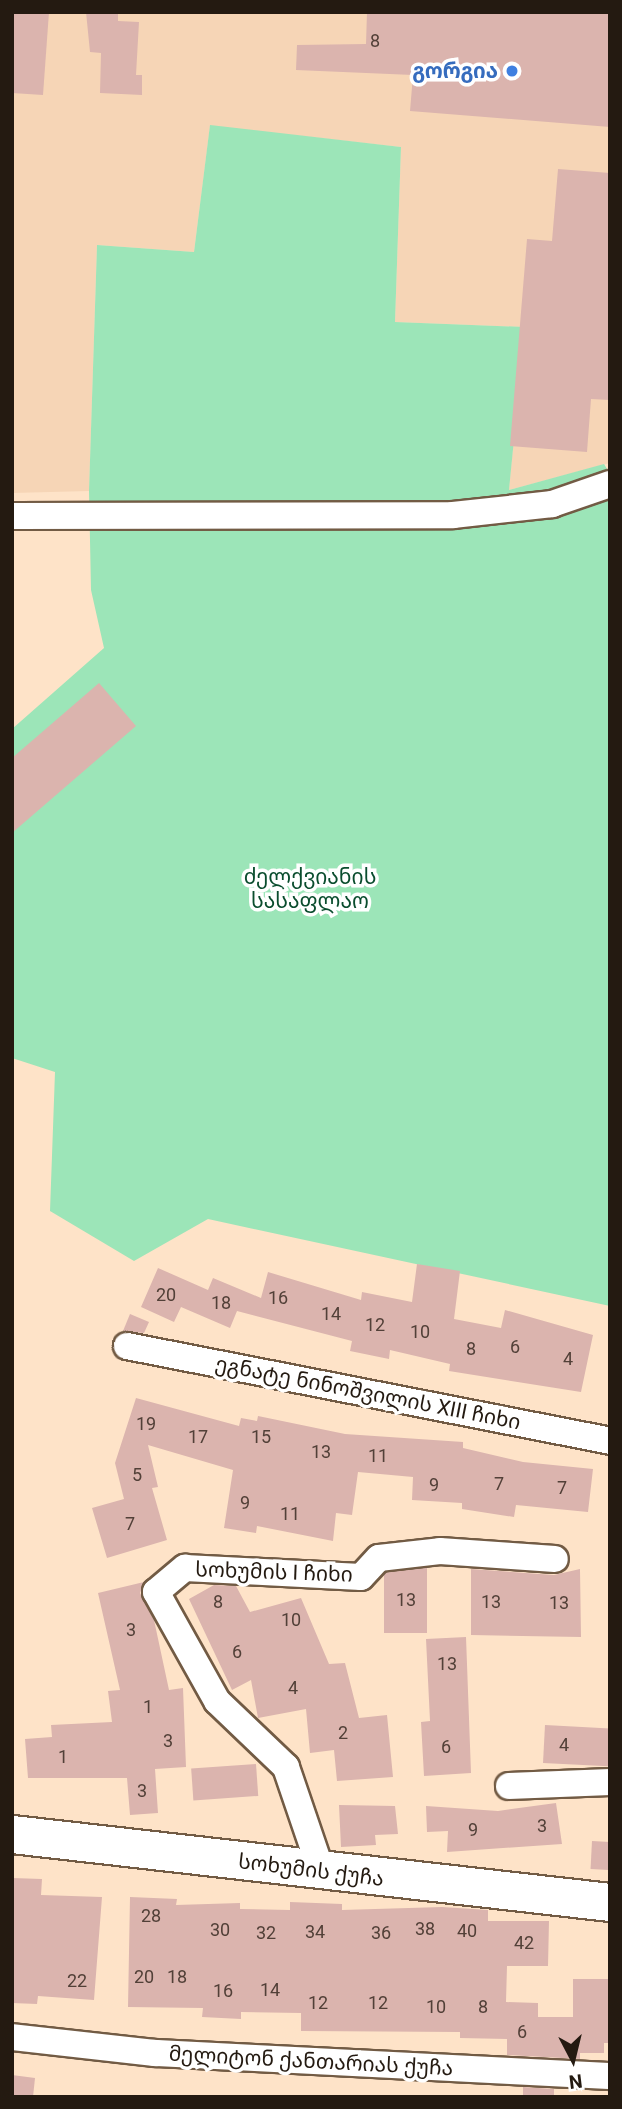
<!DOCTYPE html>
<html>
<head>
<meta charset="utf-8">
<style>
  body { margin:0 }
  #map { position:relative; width:622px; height:2109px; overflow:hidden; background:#fee3c8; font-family:Roboto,"Noto Sans Georgian",sans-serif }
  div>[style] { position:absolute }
  .built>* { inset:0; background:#f6d5b6 }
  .green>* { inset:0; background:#9ce5b8 }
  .building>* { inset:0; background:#dbb4ae; transform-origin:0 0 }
  .roads { filter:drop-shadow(2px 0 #725b44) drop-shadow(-2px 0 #725b44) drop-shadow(0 2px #725b44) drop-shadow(0 -2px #725b44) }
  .street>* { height:26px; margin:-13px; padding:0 13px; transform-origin:13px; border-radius:13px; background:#fff }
  .secondary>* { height:37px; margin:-18.5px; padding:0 18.5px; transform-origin:18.5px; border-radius:18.5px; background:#fff }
  .dots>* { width:19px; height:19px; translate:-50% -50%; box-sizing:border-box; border:4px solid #fff; border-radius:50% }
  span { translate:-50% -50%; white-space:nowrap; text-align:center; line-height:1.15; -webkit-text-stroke:7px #fff; paint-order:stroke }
  .number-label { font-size:18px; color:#524038 }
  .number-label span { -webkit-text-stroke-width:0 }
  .shop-label { font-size:21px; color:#366cbe; font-weight:700 }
  .right { translate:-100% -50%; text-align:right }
  .park-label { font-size:21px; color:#0a4d2e }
  .street-label { font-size:21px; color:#241a11 }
  .frame { position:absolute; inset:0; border:14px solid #241a11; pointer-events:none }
  .north { position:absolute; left:538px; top:2025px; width:70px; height:70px; -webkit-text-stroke:5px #fff; paint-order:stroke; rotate:173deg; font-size:19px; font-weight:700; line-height:28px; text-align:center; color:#241a11 }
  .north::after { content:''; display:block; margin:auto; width:24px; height:32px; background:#241a11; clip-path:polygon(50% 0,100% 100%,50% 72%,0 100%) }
</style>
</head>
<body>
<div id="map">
  <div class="built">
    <div style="clip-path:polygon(12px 12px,610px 12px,610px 463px,509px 490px,524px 327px,395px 322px,401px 147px,210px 126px,194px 252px,97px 245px,89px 491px,12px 493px)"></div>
  </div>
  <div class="green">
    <div style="clip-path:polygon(210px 125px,401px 147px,395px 322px,525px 327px,509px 490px,604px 464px,610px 474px,610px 1306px,208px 1219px,134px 1261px,50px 1211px,55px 1072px,12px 1058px,12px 729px,104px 648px,91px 590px,89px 491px,97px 245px,194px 252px)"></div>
  </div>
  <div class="building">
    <div style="clip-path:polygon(12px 12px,49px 12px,43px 95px,12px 93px)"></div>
    <div style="clip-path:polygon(86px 12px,118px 12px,118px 21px,139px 22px,136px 75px,142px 75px,142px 95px,100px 93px,101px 53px,90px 52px)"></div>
    <div style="clip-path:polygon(367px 12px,610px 12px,610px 127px,410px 111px,413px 75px,296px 70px,297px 45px,366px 44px)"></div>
    <div style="clip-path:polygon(558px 169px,610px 173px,610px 400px,591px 399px,587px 452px,510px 446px,527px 239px,552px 241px)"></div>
    <div style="clip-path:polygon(99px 683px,136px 726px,12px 833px,12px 758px)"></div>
    <div style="clip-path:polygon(417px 1264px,460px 1271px,454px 1319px,501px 1328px,505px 1310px,593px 1335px,581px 1392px,449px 1371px,450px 1364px,390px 1350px,389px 1359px,350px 1351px,352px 1341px,237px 1311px,230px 1328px,181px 1307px,174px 1322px,141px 1307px,158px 1268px,208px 1290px,213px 1278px,261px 1298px,268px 1272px,361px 1300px,362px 1292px,412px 1302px)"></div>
    <div style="clip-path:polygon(130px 1314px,149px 1322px,144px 1333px,123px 1331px)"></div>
    <div style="clip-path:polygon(136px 1398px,239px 1426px,241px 1418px,257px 1421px,258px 1416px,345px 1434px,463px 1442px,463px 1448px,523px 1462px,593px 1469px,588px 1512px,516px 1505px,514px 1517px,462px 1509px,462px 1503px,412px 1500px,413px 1477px,358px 1472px,352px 1515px,336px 1513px,333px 1541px,257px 1526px,256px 1533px,224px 1528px,233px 1470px,148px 1445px,158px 1487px,152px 1488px,167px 1540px,107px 1558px,92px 1508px,124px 1499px,115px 1463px)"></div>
    <div style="left:427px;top:1568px;width:65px;height:43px;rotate:90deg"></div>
    <div style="clip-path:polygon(471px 1569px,554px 1575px,580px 1569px,581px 1637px,471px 1635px)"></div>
    <div style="clip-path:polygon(144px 1582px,140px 1593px,154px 1620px,169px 1690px,183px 1688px,186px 1767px,155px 1769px,158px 1813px,130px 1815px,127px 1778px,28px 1778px,25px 1739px,52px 1737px,51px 1725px,112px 1722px,108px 1691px,120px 1690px,98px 1593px)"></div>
    <div style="clip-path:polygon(214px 1585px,236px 1586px,250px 1612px,301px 1598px,329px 1664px,345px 1663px,359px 1718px,387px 1715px,393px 1777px,337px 1781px,334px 1750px,310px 1753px,306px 1709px,258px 1718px,251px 1680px,232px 1690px,189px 1599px)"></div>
    <div style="clip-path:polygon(466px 1637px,471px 1773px,424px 1776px,421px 1722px,430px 1721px,426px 1639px)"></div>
    <div style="left:545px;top:1725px;width:65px;height:38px;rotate:3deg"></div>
    <div style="left:256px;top:1764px;width:32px;height:65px;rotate:86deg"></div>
    <div style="clip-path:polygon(556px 1803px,562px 1844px,447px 1852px,448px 1831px,427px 1832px,426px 1806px,498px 1811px)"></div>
    <div style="clip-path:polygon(339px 1805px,395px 1806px,398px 1834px,375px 1835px,376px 1845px,341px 1847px)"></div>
    <div style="left:592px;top:1841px;width:18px;height:28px;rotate:3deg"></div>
    <div style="clip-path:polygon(12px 1878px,42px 1879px,41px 1895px,102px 1897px,94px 2000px,38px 1996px,37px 2004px,12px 2003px)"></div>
    <div style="clip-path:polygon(130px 1897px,177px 1899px,176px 1905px,240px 1903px,240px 1909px,290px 1910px,290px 1902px,342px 1904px,342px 1910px,442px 1907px,488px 1910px,488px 1921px,549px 1921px,548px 1966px,507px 1966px,506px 2002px,538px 2003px,538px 2017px,573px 2017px,573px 1979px,610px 1979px,610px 2043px,604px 2043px,604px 2053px,580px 2053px,580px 2059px,507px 2055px,507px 2039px,460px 2038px,460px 2032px,301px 2031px,301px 2013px,241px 2012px,241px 2019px,202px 2017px,203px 2008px,128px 2007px)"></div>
    <div style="clip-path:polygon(12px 2075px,35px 2078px,33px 2097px,12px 2097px)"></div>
    <div style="clip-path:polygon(523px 2087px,554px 2089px,554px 2097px,523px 2097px)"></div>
  </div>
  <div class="roads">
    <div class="street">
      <div style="left:12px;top:516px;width:441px;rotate:-0.1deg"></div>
      <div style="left:453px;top:515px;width:100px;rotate:-6.3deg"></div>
      <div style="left:552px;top:504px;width:61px;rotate:-19deg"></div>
      <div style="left:127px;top:1346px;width:492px;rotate:11.1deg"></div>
      <div style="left:509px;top:1786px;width:101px;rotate:-2.3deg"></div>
      <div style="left:322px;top:1873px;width:112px;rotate:-108.8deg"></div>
      <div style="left:286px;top:1767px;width:95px;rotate:-136.3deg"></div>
      <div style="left:217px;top:1701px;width:125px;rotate:-119.2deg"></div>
      <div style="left:156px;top:1592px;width:38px;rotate:-40deg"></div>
      <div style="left:185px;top:1568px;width:176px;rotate:2.9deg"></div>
      <div style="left:361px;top:1577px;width:26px;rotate:-47deg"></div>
      <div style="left:379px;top:1558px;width:61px;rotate:-6.5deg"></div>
      <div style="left:440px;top:1551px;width:115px;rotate:4deg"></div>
      <div style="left:12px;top:2037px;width:144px;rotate:6.4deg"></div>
      <div style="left:155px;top:2053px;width:456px;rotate:2.9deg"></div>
    </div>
    <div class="secondary">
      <div style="left:12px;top:1834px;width:602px;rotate:6.49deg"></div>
    </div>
  </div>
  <div class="dots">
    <div style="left:512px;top:71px;background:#3f7fe0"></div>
  </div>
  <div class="number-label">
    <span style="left:375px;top:41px">8</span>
    <span style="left:166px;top:1295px">20</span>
    <span style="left:278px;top:1298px">16</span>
    <span style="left:221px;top:1303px">18</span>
    <span style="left:331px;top:1314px">14</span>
    <span style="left:375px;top:1325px">12</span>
    <span style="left:420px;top:1332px">10</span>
    <span style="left:515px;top:1347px">6</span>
    <span style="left:471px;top:1349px">8</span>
    <span style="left:568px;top:1359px">4</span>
    <span style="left:146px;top:1424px">19</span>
    <span style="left:198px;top:1437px">17</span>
    <span style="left:261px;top:1437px">15</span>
    <span style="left:321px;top:1452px">13</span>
    <span style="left:378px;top:1456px">11</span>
    <span style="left:137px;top:1475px">5</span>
    <span style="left:499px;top:1484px">7</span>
    <span style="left:434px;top:1485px">9</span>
    <span style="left:562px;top:1488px">7</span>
    <span style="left:245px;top:1503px">9</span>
    <span style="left:290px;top:1514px">11</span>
    <span style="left:130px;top:1524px">7</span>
    <span style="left:406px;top:1600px">13</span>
    <span style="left:218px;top:1602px">8</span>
    <span style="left:491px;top:1602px">13</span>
    <span style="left:559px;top:1603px">13</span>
    <span style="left:291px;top:1620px">10</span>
    <span style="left:131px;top:1630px">3</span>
    <span style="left:237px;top:1652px">6</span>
    <span style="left:447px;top:1664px">13</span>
    <span style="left:293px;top:1688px">4</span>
    <span style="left:148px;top:1707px">1</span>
    <span style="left:343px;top:1733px">2</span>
    <span style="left:168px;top:1741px">3</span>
    <span style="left:564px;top:1745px">4</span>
    <span style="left:446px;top:1747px">6</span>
    <span style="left:63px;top:1757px">1</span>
    <span style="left:142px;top:1791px">3</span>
    <span style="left:542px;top:1826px">3</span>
    <span style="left:473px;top:1830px">9</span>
    <span style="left:151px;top:1916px">28</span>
    <span style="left:425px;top:1929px">38</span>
    <span style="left:220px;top:1930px">30</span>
    <span style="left:467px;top:1931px">40</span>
    <span style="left:315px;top:1932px">34</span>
    <span style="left:266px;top:1933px">32</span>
    <span style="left:381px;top:1933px">36</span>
    <span style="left:524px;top:1943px">42</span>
    <span style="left:144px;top:1977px">20</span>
    <span style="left:177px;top:1977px">18</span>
    <span style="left:77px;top:1981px">22</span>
    <span style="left:270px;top:1990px">14</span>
    <span style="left:223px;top:1991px">16</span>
    <span style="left:318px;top:2003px">12</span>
    <span style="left:378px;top:2003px">12</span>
    <span style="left:436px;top:2007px">10</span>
    <span style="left:483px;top:2007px">8</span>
    <span style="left:522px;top:2032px">6</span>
  </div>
  <div class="shop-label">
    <span class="right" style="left:498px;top:71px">გორგია</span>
  </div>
  <div class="park-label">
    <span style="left:310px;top:889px">ძელქვიანის<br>სასაფლაო</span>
  </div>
  <div class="street-label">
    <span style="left:368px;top:1393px;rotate:11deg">ეგნატე ნინოშვილის XIII ჩიხი</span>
    <span style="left:274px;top:1572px;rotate:2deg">სოხუმის I ჩიხი</span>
    <span style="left:311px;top:1870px;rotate:7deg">სოხუმის ქუჩა</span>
    <span style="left:311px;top:2061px;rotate:3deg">მელიტონ ქანთარიას ქუჩა</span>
  </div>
  <div class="frame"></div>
  <div class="north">N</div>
</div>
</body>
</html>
